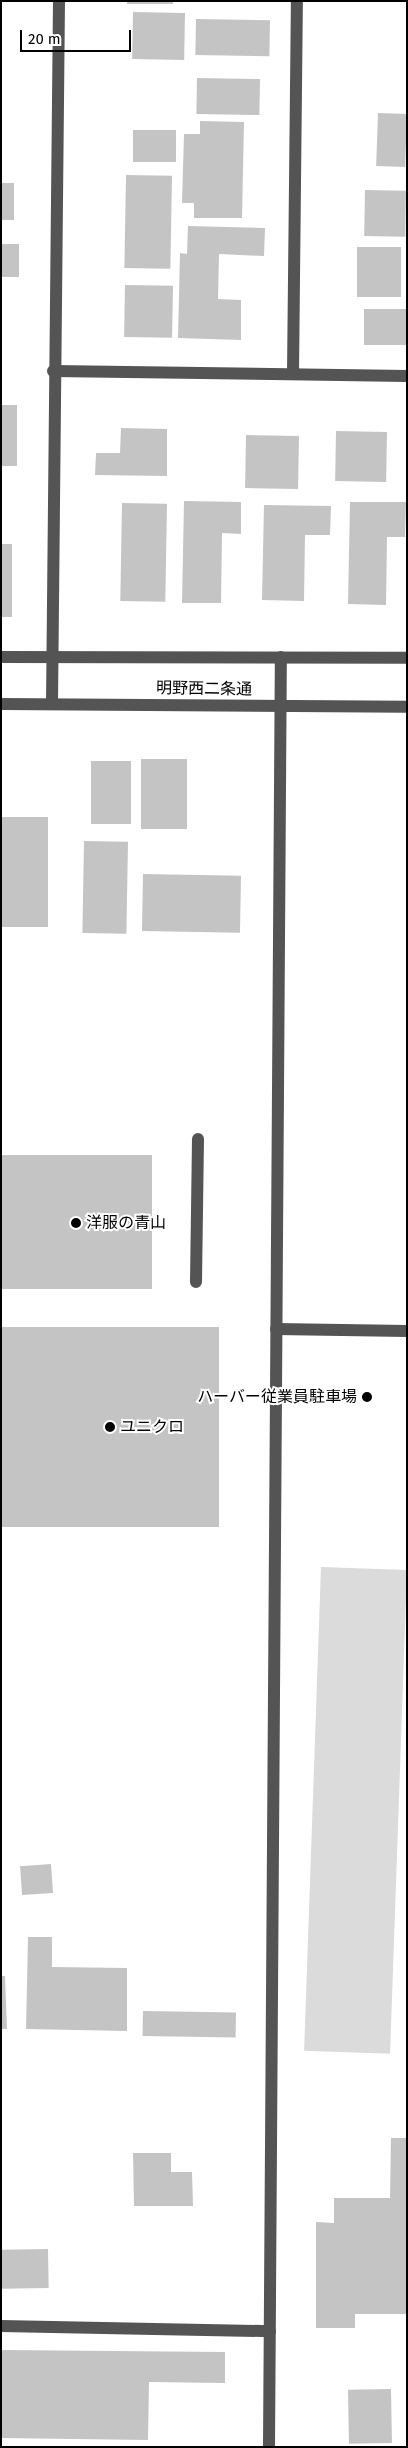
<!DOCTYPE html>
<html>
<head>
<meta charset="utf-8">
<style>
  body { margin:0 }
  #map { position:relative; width:408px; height:2448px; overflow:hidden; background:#fff; font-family:"Fira Sans","Noto Sans JP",sans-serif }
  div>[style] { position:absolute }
  .green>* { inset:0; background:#dbdbdb; transform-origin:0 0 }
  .building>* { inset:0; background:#c4c4c4; transform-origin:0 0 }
  .minor>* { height:12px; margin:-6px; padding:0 6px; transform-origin:6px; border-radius:6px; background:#545454 }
  .dots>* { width:14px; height:14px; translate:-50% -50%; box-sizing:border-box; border:2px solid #fff; border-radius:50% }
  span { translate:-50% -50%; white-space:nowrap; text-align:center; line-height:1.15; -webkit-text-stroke:4px #fff; paint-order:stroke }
  .street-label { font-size:16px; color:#000 }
  .poi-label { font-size:16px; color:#000 }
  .left { translate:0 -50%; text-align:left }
  .right { translate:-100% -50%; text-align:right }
  .frame { position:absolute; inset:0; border:2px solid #000; pointer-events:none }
  .scale { position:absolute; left:20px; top:30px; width:111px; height:22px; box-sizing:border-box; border:2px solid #000; border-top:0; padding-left:6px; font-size:15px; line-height:18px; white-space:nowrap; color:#000; -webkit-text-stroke:4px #fff; paint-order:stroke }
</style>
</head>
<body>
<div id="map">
  <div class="green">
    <div style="left:321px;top:1567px;width:86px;height:484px;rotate:2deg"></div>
  </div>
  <div class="building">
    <div style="left:127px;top:1px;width:46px;height:3px"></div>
    <div style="left:133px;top:12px;width:52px;height:47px;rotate:1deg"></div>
    <div style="left:196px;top:19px;width:74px;height:36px;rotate:1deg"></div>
    <div style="left:197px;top:78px;width:63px;height:36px;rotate:1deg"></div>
    <div style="left:378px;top:113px;width:29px;height:53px;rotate:2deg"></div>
    <div style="clip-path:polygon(200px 121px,244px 122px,242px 218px,194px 218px,194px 203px,182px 203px,184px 134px,200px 134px)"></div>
    <div style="left:133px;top:130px;width:43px;height:32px"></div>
    <div style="left:126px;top:175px;width:46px;height:93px;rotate:1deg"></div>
    <div style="left:1px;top:183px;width:13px;height:37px"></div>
    <div style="left:365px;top:190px;width:41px;height:46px;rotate:1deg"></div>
    <div style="clip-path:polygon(188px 226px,265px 228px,264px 256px,219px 254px,218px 299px,241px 300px,241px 340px,178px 338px,180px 253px,187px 254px)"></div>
    <div style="left:1px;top:244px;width:18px;height:33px"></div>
    <div style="left:357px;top:247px;width:44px;height:50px"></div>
    <div style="left:125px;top:285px;width:48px;height:52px;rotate:1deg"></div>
    <div style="left:364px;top:309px;width:43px;height:36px"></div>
    <div style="left:1px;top:405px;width:16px;height:61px"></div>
    <div style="clip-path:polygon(121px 428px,167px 429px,167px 476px,95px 475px,96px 453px,120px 453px)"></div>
    <div style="left:336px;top:431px;width:51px;height:50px;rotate:1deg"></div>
    <div style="left:246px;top:435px;width:53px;height:53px;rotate:1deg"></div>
    <div style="clip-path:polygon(184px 501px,241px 502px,241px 534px,222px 533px,221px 603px,182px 603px)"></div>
    <div style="clip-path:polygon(350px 502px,406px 502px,405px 537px,387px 537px,386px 605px,348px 604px)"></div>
    <div style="left:122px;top:503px;width:45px;height:98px;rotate:1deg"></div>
    <div style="clip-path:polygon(264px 505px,331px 506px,330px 535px,305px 535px,304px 601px,262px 600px)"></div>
    <div style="left:1px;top:544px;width:11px;height:73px"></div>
    <div style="left:141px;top:759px;width:46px;height:70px"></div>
    <div style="left:91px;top:761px;width:40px;height:63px"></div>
    <div style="left:1px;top:817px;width:47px;height:110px"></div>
    <div style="left:84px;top:841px;width:44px;height:92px;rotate:1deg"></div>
    <div style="left:143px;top:874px;width:98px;height:57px;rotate:1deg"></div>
    <div style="left:1px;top:1155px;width:151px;height:134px"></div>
    <div style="left:1px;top:1327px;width:218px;height:200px"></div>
    <div style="left:51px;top:1864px;width:29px;height:31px;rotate:86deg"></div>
    <div style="clip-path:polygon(28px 1937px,52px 1937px,52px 1967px,127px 1968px,127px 2031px,26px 2029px)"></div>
    <div style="clip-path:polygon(1px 1976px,5px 1976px,7px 2029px,1px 2029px)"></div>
    <div style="left:143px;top:2011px;width:93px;height:25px;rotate:1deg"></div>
    <div style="clip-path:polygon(391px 2138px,407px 2138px,407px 2314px,355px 2314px,355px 2328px,316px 2328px,316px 2222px,334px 2223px,334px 2198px,390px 2198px)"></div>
    <div style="clip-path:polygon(133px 2153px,171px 2153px,171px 2172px,192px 2172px,193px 2206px,134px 2206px)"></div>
    <div style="left:48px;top:2249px;width:39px;height:47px;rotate:89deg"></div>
    <div style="clip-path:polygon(1px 2350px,225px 2352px,225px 2383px,149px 2382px,148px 2440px,1px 2438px)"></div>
    <div style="left:391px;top:2389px;width:54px;height:43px;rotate:89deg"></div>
  </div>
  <div class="minor">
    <div style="left:53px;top:371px;width:354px;rotate:0.8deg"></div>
    <div style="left:293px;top:374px;width:373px;rotate:-89.4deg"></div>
    <div style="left:1px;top:657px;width:406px;rotate:0.1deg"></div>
    <div style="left:1px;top:704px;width:406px;rotate:0.4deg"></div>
    <div style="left:52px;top:704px;width:703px;rotate:-89.43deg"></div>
    <div style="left:196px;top:1282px;width:143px;rotate:-89.2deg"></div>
    <div style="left:276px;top:1329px;width:131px;rotate:0.9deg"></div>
    <div style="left:1px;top:2326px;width:269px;rotate:1.1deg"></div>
    <div style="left:269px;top:2447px;width:1790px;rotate:-89.62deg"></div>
  </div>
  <div class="dots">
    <div style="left:76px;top:1223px;background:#000"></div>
    <div style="left:367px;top:1397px;background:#000"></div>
    <div style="left:110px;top:1427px;background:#000"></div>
  </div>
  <div class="street-label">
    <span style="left:204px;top:689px;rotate:1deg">明野西二条通</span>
  </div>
  <div class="poi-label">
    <span class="left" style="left:86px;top:1223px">洋服の青山</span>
    <span class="right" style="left:357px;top:1397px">ハーバー従業員駐車場</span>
    <span class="left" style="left:120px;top:1427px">ユニクロ</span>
  </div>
  <div class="frame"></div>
  <div class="scale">20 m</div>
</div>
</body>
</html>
